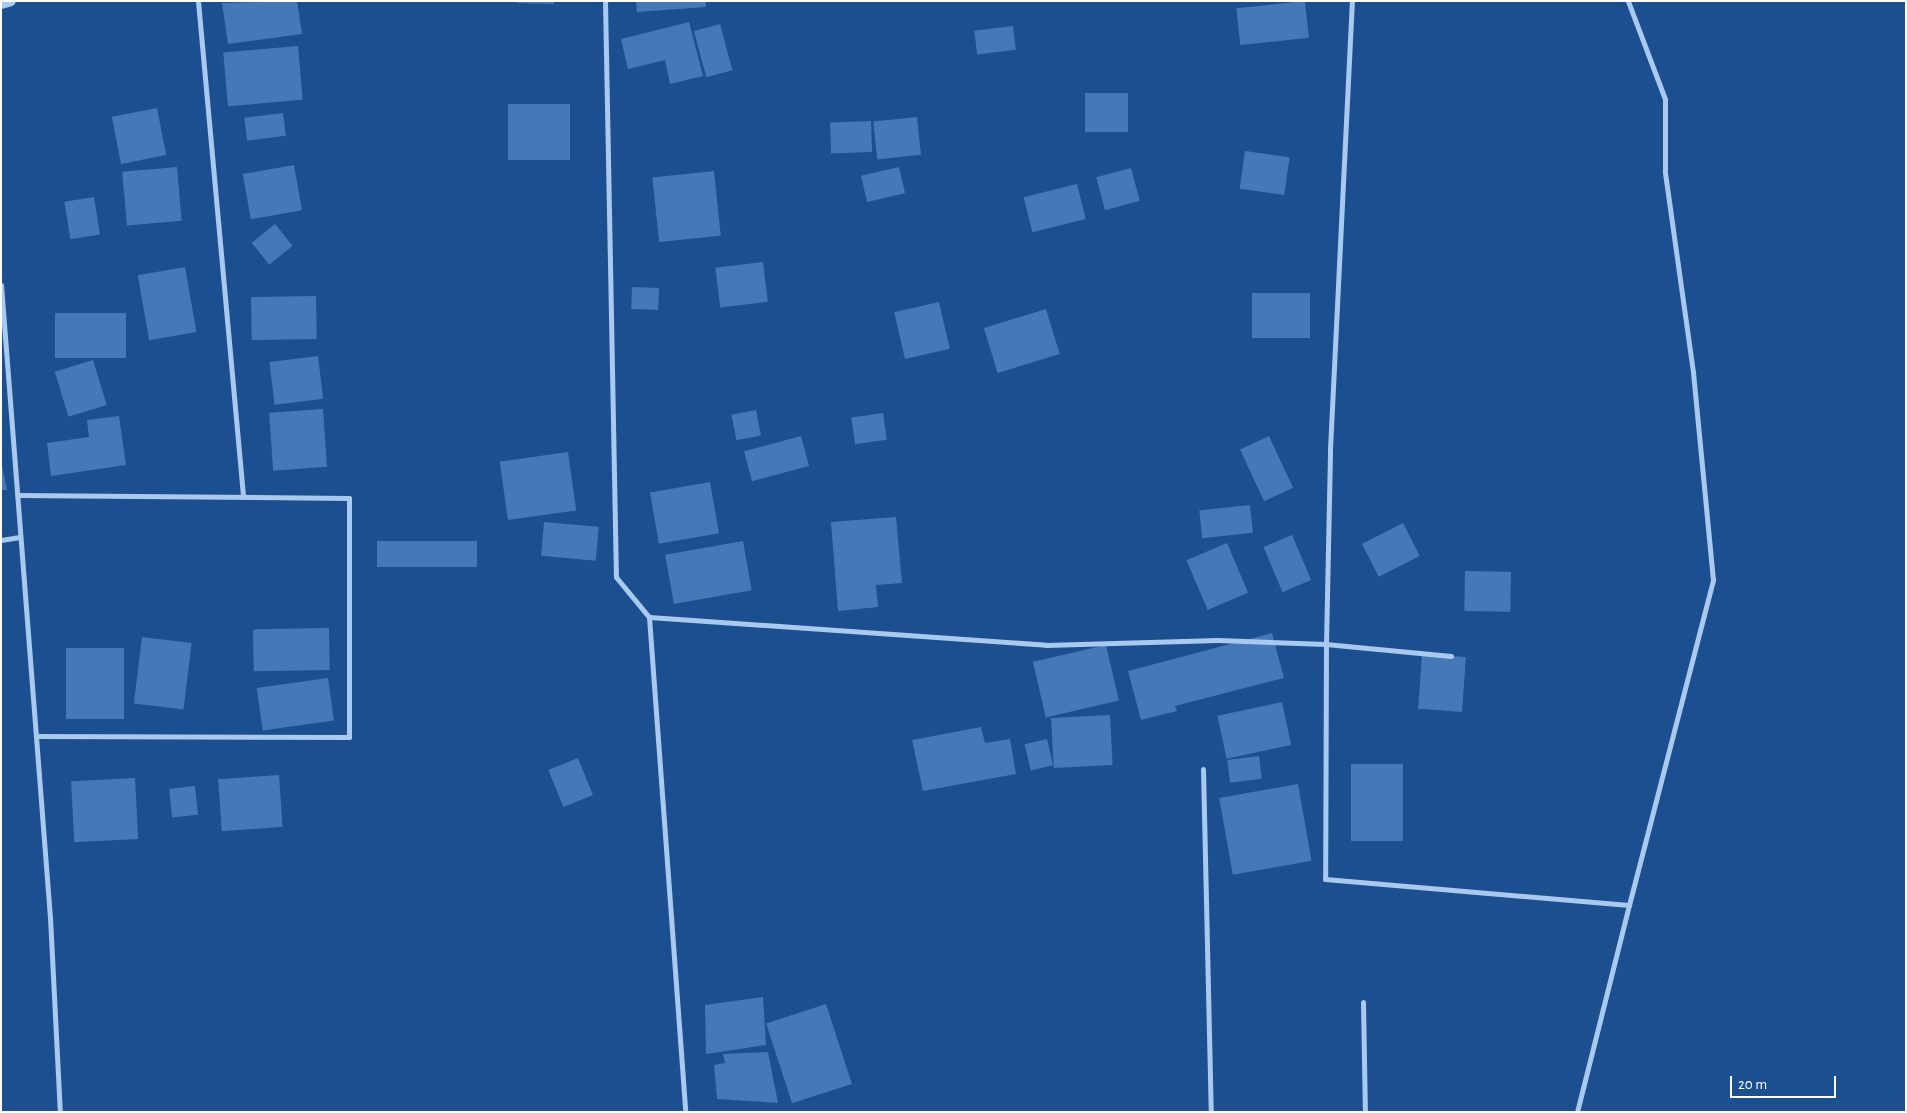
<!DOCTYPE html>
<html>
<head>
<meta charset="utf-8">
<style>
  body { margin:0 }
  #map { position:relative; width:1907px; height:1113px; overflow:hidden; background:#1b4f8f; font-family:"Alegreya Sans",sans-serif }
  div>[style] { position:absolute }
  .building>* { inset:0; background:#4478b7; transform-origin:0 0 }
  .minor>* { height:5px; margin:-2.5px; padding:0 2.5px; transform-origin:2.5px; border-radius:2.5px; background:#a9c9ee }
  .tertiary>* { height:9px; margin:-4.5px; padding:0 4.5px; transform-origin:4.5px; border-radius:4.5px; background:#a9c9ee }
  span { translate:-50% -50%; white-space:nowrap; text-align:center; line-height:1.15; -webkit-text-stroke:5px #1b4f8f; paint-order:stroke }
  .frame { position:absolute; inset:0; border:2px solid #fff; pointer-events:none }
  .scale { position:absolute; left:1730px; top:1076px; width:106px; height:22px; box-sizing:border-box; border:2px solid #fff; border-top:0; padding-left:6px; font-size:15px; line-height:18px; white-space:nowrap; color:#fff; -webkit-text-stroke:4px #1b4f8f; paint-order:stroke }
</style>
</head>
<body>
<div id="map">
  <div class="building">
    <div style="clip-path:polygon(297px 1px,302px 34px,228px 44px,222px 3px)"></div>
    <div style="clip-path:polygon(517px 1px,554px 1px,554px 4px,517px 3px)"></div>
    <div style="clip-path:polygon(636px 1px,706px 1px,706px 7px,637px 12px)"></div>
    <div style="left:1305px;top:1px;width:37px;height:69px;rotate:84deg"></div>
    <div style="clip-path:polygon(689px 22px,703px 76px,670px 84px,665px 60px,628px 69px,621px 39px)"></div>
    <div style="left:720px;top:24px;width:48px;height:27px;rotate:75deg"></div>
    <div style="left:1013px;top:26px;width:24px;height:39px;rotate:83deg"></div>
    <div style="left:298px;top:46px;width:54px;height:75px;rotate:85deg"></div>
    <div style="left:1085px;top:93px;width:43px;height:39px"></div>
    <div style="left:508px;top:104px;width:62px;height:56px"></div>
    <div style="left:157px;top:108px;width:48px;height:46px;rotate:79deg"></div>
    <div style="left:283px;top:113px;width:23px;height:39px;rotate:83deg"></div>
    <div style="left:917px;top:117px;width:38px;height:44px;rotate:84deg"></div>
    <div style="left:871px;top:121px;width:31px;height:41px;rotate:88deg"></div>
    <div style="left:1245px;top:151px;width:45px;height:38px;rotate:8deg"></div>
    <div style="left:294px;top:165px;width:46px;height:52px;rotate:80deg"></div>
    <div style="left:177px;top:167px;width:54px;height:55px;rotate:85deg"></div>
    <div style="left:899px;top:167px;width:27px;height:39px;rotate:77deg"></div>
    <div style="left:1131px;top:168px;width:34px;height:36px;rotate:75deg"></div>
    <div style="left:714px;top:171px;width:65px;height:62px;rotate:84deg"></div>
    <div style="left:1077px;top:184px;width:36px;height:55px;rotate:76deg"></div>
    <div style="left:94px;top:197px;width:38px;height:30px;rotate:81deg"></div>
    <div style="left:275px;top:224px;width:28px;height:30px;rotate:51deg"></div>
    <div style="left:763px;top:262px;width:40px;height:48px;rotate:83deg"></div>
    <div style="left:185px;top:267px;width:66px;height:48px;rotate:80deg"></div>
    <div style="left:632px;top:287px;width:27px;height:22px;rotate:2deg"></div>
    <div style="left:1252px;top:293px;width:58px;height:45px"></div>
    <div style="left:316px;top:296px;width:43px;height:65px;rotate:89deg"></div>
    <div style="left:939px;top:302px;width:48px;height:46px;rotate:77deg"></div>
    <div style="left:1046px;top:309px;width:47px;height:65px;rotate:73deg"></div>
    <div style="left:55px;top:313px;width:71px;height:45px"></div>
    <div style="left:318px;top:356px;width:43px;height:49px;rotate:83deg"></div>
    <div style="left:93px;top:360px;width:47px;height:40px;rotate:73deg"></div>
    <div style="left:323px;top:409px;width:58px;height:54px;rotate:86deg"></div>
    <div style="left:756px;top:410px;width:26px;height:25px;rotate:79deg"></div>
    <div style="left:883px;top:413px;width:27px;height:32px;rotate:82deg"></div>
    <div style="clip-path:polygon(119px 416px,126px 465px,51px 476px,47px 443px,89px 437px,87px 420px)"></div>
    <div style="left:801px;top:436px;width:31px;height:59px;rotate:75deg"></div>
    <div style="left:1269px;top:436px;width:57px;height:32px;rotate:65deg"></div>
    <div style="left:568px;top:452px;width:59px;height:69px;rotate:82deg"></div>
    <div style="clip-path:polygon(1px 461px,7px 490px,1px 490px)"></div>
    <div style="left:710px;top:482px;width:52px;height:61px;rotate:80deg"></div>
    <div style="left:1250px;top:505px;width:28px;height:51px;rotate:84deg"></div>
    <div style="clip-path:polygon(896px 517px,902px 583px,876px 585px,878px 607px,838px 611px,831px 522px)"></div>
    <div style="left:544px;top:522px;width:55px;height:34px;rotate:5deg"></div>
    <div style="left:1403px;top:523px;width:37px;height:46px;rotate:63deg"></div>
    <div style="left:1292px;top:535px;width:49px;height:31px;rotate:67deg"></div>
    <div style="left:477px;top:541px;width:26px;height:100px;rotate:90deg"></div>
    <div style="left:743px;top:541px;width:50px;height:79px;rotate:80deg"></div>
    <div style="left:1227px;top:543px;width:54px;height:44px;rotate:67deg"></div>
    <div style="left:1465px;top:571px;width:46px;height:40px;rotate:1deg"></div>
    <div style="left:329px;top:628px;width:42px;height:76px;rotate:89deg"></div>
    <div style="clip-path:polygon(1272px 633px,1284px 678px,1175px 706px,1177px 711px,1141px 720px,1128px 671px)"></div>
    <div style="left:142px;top:637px;width:50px;height:67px;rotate:7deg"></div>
    <div style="left:1106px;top:645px;width:57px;height:75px;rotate:77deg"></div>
    <div style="left:66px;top:648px;width:58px;height:71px"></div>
    <div style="left:1422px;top:654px;width:44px;height:55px;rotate:4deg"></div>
    <div style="left:328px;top:678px;width:43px;height:72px;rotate:82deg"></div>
    <div style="left:1282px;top:702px;width:44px;height:66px;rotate:78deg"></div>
    <div style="left:1110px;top:715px;width:50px;height:59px;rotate:87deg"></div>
    <div style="clip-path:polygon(981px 727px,985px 743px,1010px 739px,1016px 774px,923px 791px,912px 740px)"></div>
    <div style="left:1047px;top:739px;width:27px;height:23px;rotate:77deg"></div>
    <div style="left:1259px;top:756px;width:23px;height:32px;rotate:83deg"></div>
    <div style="left:578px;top:758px;width:40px;height:32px;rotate:68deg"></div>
    <div style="left:1351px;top:764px;width:52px;height:77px"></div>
    <div style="left:279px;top:775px;width:52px;height:61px;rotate:86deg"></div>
    <div style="left:135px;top:778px;width:61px;height:64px;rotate:87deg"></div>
    <div style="left:1298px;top:784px;width:78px;height:80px;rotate:80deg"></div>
    <div style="left:195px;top:786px;width:29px;height:26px;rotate:84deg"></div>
    <div style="clip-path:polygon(763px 997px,766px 1045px,706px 1054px,705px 1005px)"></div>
    <div style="left:826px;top:1004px;width:84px;height:63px;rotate:72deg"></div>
    <div style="clip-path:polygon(768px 1052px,778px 1103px,717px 1099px,714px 1065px,725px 1063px,723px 1054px)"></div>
  </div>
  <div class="minor">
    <div style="left:198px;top:1px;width:498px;rotate:84.8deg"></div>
    <div style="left:605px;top:1px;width:576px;rotate:88.91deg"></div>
    <div style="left:616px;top:577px;width:52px;rotate:50.5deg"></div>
    <div style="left:649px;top:617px;width:398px;rotate:4deg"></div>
    <div style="left:1046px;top:645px;width:172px;rotate:-1.7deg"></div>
    <div style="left:1218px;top:640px;width:108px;rotate:2.1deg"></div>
    <div style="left:1326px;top:644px;width:195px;rotate:-88.8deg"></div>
    <div style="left:1330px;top:449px;width:449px;rotate:-87.2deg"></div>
    <div style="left:1px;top:285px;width:634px;rotate:85.57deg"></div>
    <div style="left:50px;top:917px;width:195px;rotate:87.1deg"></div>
    <div style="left:17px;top:495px;width:332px;rotate:0.5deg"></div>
    <div style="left:349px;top:498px;width:239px;rotate:90deg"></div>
    <div style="left:349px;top:737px;width:313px;rotate:-179.8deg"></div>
    <div style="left:1px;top:540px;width:19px;rotate:-9deg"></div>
    <div style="left:649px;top:617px;width:496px;rotate:85.8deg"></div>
    <div style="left:1451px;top:656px;width:126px;rotate:-174.5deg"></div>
    <div style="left:1326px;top:644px;width:235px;rotate:90.2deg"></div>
    <div style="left:1325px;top:879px;width:305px;rotate:4.9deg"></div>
    <div style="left:1629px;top:905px;width:336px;rotate:-75.5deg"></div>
    <div style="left:1713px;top:580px;width:209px;rotate:-95.5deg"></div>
    <div style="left:1693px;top:372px;width:202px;rotate:-98deg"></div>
    <div style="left:1665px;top:172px;width:73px;rotate:-90deg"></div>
    <div style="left:1665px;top:99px;width:105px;rotate:-110.7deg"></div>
    <div style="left:1203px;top:769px;width:343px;rotate:88.7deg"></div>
    <div style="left:1363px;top:1002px;width:110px;rotate:89deg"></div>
    <div style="left:1577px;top:1112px;width:213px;rotate:-75.9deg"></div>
  </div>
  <div class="tertiary">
    <div style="left:1px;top:4px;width:10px;rotate:-17deg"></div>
  </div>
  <div class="frame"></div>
  <div class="scale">20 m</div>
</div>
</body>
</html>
